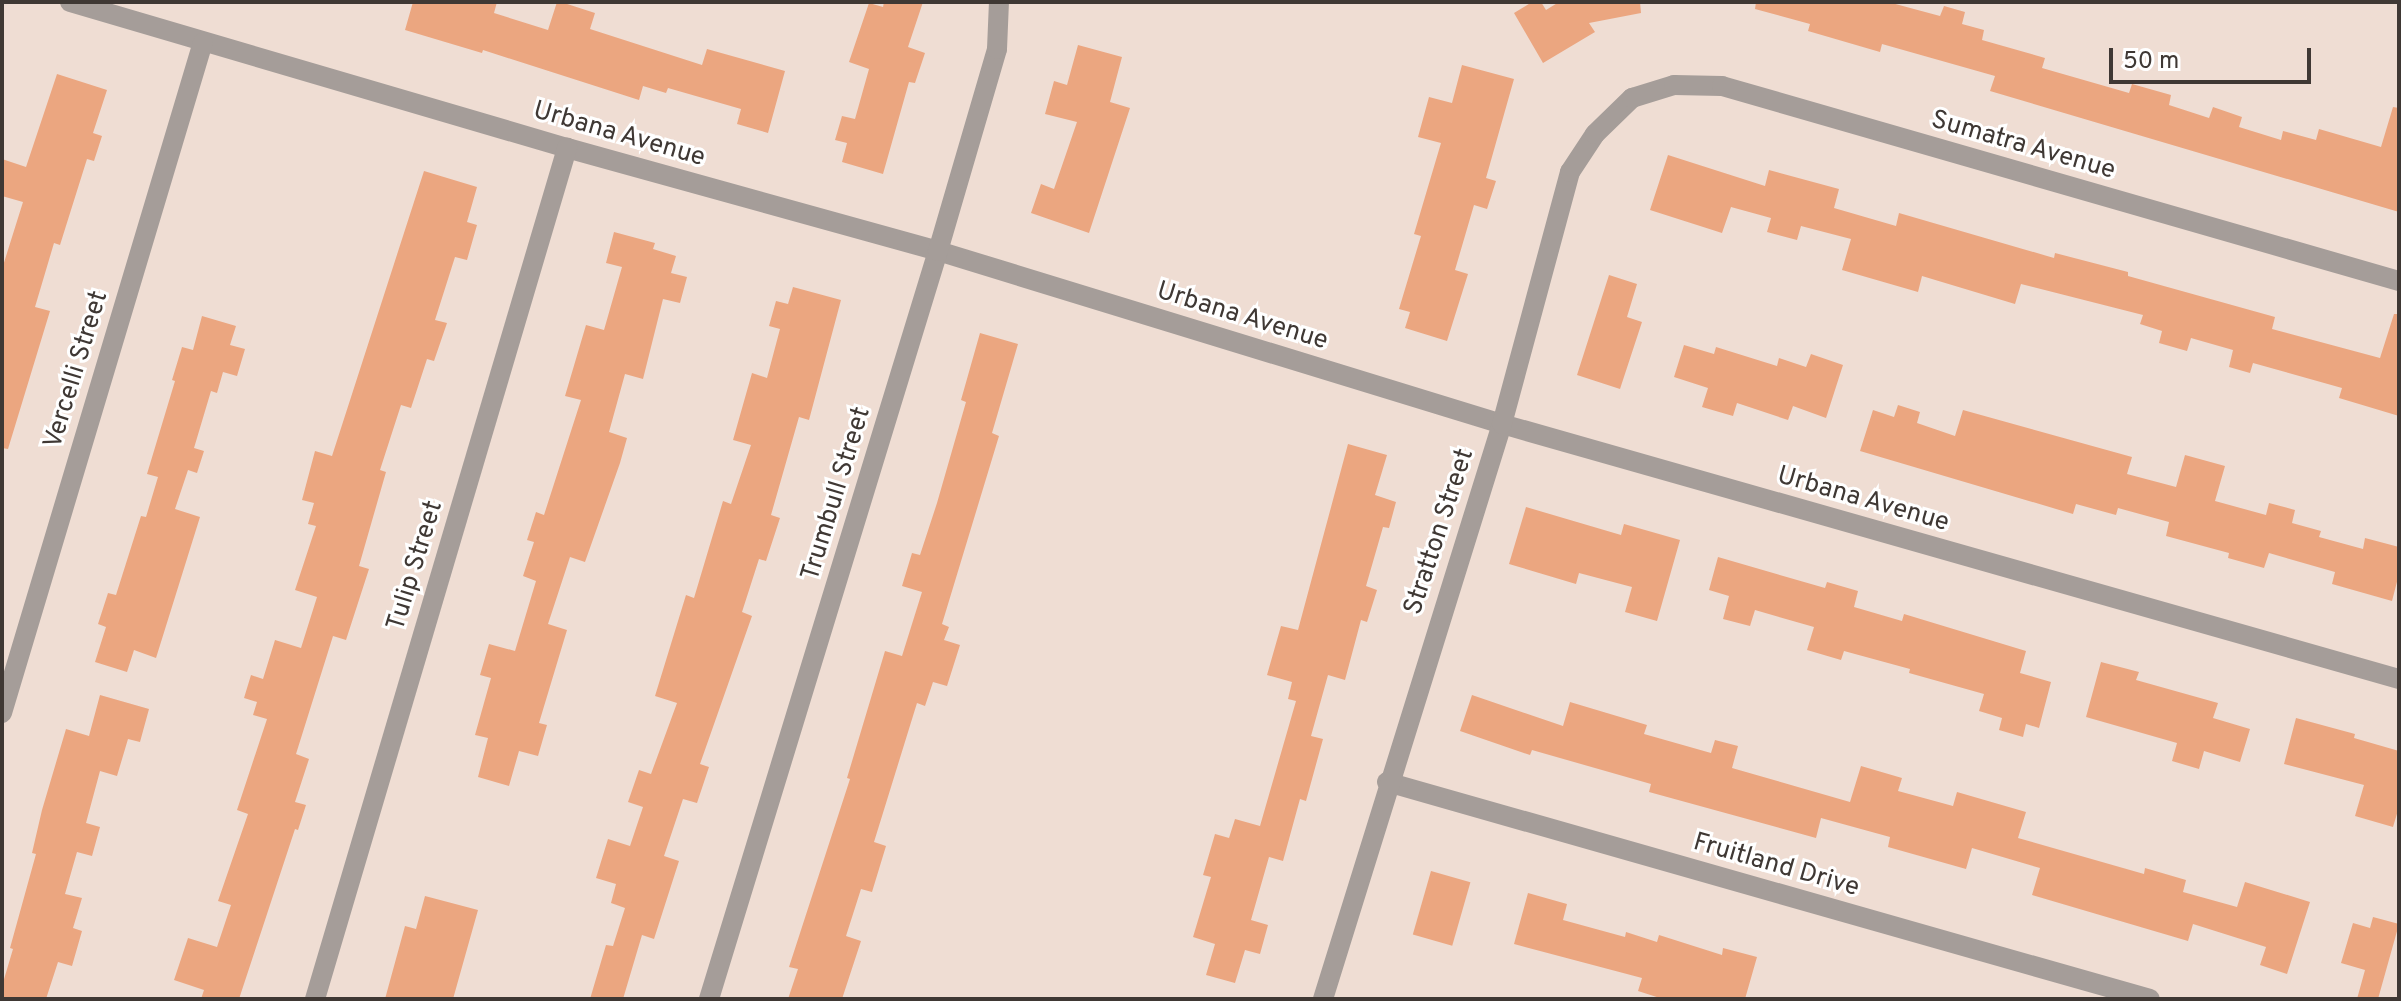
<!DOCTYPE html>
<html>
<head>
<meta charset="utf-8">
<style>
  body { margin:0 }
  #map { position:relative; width:2401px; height:1001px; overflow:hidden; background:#efddd3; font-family:Overpass,sans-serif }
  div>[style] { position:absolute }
  .building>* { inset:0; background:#eba680; transform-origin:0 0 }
  .street>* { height:20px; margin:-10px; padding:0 10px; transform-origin:10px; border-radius:10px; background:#a59d99 }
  span { translate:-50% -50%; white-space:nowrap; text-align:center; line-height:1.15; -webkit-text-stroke:6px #fff; paint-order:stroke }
  .street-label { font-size:26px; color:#3f3834 }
  .frame { position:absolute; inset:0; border:4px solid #3f3834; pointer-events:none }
  .scale { position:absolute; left:2109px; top:48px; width:202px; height:36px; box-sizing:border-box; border:4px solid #3f3834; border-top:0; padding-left:10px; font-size:24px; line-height:28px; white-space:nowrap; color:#3f3834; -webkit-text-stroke:6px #fff; paint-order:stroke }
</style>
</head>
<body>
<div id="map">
  <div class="building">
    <div style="clip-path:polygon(413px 2px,497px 2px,494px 13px,548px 30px,557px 2px,561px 2px,595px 13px,590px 29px,702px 65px,707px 49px,785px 71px,768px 133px,737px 124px,741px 109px,668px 88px,666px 93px,643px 86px,639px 100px,483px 50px,482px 53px,405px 30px)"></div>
    <div style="clip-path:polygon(884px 2px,923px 2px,908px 47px,925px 53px,915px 83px,909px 82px,883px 174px,842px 162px,847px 143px,835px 140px,842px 116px,855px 119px,869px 69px,849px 62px,869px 3px,883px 7px)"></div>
    <div style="clip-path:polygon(1532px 2px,1541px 2px,1546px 10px,1559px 2px,1640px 2px,1641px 13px,1589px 23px,1595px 32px,1543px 63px,1514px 13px)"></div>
    <div style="clip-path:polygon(1756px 2px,1888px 2px,1940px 16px,1944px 6px,1965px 12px,1962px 24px,1984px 30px,1982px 40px,2045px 58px,2042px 68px,2129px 93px,2132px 84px,2171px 95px,2169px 105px,2209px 118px,2213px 107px,2242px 117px,2239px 127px,2281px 140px,2283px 131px,2316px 140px,2319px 129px,2381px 147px,2393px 107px,2399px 108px,2399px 212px,1990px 91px,1995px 76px,1882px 44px,1880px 52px,1808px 31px,1810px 24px,1755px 9px)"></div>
    <div style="clip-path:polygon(1078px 45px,1122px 57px,1110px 102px,1130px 108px,1089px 233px,1031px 213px,1041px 184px,1054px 189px,1077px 122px,1045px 114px,1054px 81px,1067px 85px)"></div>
    <div style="clip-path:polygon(1462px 65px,1514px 79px,1486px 178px,1496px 181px,1487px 209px,1474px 205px,1455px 270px,1468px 274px,1447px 341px,1405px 328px,1410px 312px,1399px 309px,1421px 236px,1414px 234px,1441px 143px,1418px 137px,1429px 97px,1452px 103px)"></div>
    <div style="clip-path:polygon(57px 74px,107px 90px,93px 133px,102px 136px,94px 161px,87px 159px,60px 245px,54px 243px,35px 307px,50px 311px,8px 449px,2px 448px,2px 269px,23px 202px,2px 196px,2px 159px,26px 167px)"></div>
    <div style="clip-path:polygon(1668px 155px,1765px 186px,1769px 170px,1839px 189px,1834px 208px,1896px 226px,1899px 213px,2054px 258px,2055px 253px,2128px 272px,2128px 276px,2275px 317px,2272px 329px,2380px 358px,2394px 314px,2399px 314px,2399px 416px,2339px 398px,2342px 388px,2253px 363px,2250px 373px,2229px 367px,2233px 350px,2191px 338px,2187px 351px,2159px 343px,2162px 331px,2140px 324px,2143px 315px,2021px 284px,2015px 304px,1922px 276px,1918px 292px,1842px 270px,1851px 239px,1801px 226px,1797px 240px,1767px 232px,1771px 218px,1731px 207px,1722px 233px,1650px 210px)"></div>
    <div style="clip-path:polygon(424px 171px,477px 187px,467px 222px,477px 225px,467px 260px,455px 257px,435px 320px,447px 323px,434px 361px,427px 359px,411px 408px,401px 405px,380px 470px,386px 472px,359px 566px,369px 569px,346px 640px,333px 636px,296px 754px,309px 759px,295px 802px,306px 805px,298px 830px,295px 829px,239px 999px,201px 999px,204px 990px,174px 980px,188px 938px,217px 947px,231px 905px,218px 901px,248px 814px,237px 810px,267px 719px,253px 715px,257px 702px,244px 698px,251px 675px,263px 679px,275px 640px,301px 648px,317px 597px,295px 590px,316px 526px,308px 524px,314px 503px,302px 500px,315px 451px,332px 456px)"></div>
    <div style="clip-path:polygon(614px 232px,655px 243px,653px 249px,676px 256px,671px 273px,687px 277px,680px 303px,663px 299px,643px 379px,625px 374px,609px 432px,627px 438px,620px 463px,585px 562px,570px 557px,548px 624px,567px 630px,539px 723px,547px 725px,538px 756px,519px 751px,509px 786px,478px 777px,488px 738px,475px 735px,491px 678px,480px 675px,489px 644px,515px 651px,536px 581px,523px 576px,534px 542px,527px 540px,536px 512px,544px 515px,581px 400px,565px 396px,586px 325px,604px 330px,622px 267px,606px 263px)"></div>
    <div style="clip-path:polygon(1609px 275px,1637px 284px,1627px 317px,1642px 322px,1620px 389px,1577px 375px)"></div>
    <div style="clip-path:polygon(793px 287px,841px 300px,809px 420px,799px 417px,771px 515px,780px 518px,766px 561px,759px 559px,742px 612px,752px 616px,700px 764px,709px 767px,697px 803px,683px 799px,664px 856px,679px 861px,654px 939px,642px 935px,623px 999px,590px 999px,606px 945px,613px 946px,625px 908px,611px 903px,616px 884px,596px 878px,608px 839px,630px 846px,643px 807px,628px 802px,639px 770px,651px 774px,677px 703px,655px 696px,686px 595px,694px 598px,723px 501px,731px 504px,751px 445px,733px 440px,752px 373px,767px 378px,780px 329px,769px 326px,776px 301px,788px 304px)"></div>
    <div style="clip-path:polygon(202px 316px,236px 326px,230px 345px,245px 349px,237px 376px,223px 372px,217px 393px,211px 391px,194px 448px,204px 451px,197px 473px,188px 470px,175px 509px,200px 517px,156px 658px,134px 650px,127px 672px,95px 662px,106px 627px,98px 624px,108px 593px,116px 595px,141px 516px,146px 517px,158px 477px,147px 474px,175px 381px,172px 380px,182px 347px,193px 350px)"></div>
    <div style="clip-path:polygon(980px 333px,1018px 344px,992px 433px,999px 436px,942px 624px,949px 627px,944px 640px,960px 645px,947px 686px,933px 682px,925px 706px,917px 703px,874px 842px,886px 846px,872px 892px,861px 889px,846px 936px,861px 941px,842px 999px,788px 999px,798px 969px,789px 967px,850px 779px,847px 778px,885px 651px,902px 656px,922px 592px,902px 586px,912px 553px,920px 555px,937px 503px,966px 402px,961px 400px)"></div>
    <div style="clip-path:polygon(1684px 345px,1714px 354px,1716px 347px,1777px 366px,1779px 358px,1806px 367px,1811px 354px,1843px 365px,1826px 418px,1793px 406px,1788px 420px,1737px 403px,1733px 416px,1702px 407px,1708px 388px,1674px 377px)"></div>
    <div style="clip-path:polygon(1898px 405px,1920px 412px,1917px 423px,1955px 436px,1963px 410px,2132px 457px,2127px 474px,2176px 487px,2185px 455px,2225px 466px,2215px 501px,2266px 515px,2269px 503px,2295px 510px,2292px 523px,2321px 531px,2319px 537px,2363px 549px,2365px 538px,2399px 547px,2399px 574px,2392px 601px,2332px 584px,2335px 572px,2269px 553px,2264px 568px,2228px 558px,2229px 553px,2166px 536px,2169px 522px,2118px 508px,2116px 515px,2076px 504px,2073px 514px,1860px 451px,1873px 410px,1894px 417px)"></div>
    <div style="clip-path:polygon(1348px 444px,1387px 455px,1375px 495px,1396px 502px,1389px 528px,1383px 527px,1366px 586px,1377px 590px,1367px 622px,1361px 620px,1345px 680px,1328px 675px,1311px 736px,1323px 739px,1306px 801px,1300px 799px,1283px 861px,1269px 857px,1251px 920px,1268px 925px,1260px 954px,1245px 950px,1235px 983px,1206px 975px,1215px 944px,1193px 937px,1211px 877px,1203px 875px,1215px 834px,1229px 838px,1235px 819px,1260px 826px,1296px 701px,1288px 699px,1292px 682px,1267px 675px,1281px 626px,1298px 630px)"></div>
    <div style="clip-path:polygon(1526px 507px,1621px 535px,1624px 524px,1680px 540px,1657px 621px,1625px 612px,1632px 587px,1579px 573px,1576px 584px,1509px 564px)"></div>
    <div style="clip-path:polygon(1718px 557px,1825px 588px,1827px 582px,1858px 591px,1854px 607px,1902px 621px,1904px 614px,2026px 651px,2020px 673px,2051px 682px,2039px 728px,2026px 724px,2023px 737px,1999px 730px,2002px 718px,1979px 711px,1984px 694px,1909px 673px,1910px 669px,1844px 651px,1841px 660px,1807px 650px,1814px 627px,1755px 610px,1750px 626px,1723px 619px,1729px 596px,1709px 590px)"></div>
    <div style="clip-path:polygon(2101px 662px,2139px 672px,2136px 680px,2218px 703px,2213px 718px,2250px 729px,2240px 762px,2204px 751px,2199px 769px,2172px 761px,2177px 743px,2086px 717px)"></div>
    <div style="clip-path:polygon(100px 695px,149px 709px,140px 742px,128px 739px,117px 776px,100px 771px,86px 823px,100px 827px,92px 856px,77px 852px,65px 894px,82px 898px,73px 928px,82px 931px,72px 966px,58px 962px,46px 999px,2px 999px,2px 986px,13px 949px,10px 948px,36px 854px,32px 853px,42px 810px,66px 729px,89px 736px)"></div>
    <div style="clip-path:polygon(1472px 695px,1563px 726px,1570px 702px,1647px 725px,1644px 734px,1711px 753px,1715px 740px,1738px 746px,1732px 768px,1850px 802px,1861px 766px,1902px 778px,1898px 791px,1953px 806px,1957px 792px,2026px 812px,2018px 838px,2144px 874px,2145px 868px,2186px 880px,2183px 892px,2237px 907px,2245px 882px,2310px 902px,2287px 974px,2260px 965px,2266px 947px,2193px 924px,2188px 941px,2032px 895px,2040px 868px,1972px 848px,1966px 869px,1888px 847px,1890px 837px,1821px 818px,1816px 838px,1649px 792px,1651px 784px,1532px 750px,1530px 755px,1460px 731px)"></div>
    <div style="clip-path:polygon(2296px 718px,2355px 734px,2354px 738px,2399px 751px,2399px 807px,2393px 827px,2355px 816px,2364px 785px,2284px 764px)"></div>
    <div style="left:1431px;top:871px;width:41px;height:66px;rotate:16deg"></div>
    <div style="clip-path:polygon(1528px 893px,1567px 904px,1563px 920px,1625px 937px,1626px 932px,1657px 942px,1659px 935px,1722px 955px,1723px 948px,1757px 957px,1745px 999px,1663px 999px,1638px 991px,1642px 978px,1514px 944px)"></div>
    <div style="clip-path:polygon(425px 896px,478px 910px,453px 999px,385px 999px,405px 926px,416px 929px)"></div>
    <div style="clip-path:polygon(2373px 917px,2399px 924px,2378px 999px,2357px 999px,2365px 970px,2341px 963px,2353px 923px,2370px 928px)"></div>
  </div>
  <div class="street">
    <div style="left:70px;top:2px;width:518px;rotate:16.37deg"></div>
    <div style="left:567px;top:148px;width:385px;rotate:15.5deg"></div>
    <div style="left:938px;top:251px;width:590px;rotate:17.05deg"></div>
    <div style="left:1502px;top:424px;width:933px;rotate:15.87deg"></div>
    <div style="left:2px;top:713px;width:700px;rotate:-73.32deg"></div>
    <div style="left:1387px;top:782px;width:793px;rotate:15.88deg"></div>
    <div style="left:315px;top:999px;width:888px;rotate:-73.5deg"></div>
    <div style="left:709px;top:999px;width:782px;rotate:-72.98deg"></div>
    <div style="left:938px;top:251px;width:210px;rotate:-73.7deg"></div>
    <div style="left:997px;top:49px;width:47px;rotate:-87.6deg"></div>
    <div style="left:1323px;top:999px;width:602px;rotate:-72.71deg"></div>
    <div style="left:1502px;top:424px;width:261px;rotate:-74.9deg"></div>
    <div style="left:1570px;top:172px;width:45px;rotate:-56.7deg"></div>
    <div style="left:1595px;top:134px;width:52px;rotate:-44.2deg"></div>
    <div style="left:1632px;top:98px;width:44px;rotate:-17.2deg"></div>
    <div style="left:1674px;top:85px;width:48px;rotate:1.2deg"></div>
    <div style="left:1722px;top:86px;width:705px;rotate:16.07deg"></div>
  </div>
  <div class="street-label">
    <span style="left:619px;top:135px;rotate:16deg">Urbana Avenue</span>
    <span style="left:2023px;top:146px;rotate:16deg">Sumatra Avenue</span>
    <span style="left:1242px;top:317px;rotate:17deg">Urbana Avenue</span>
    <span style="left:77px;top:370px;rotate:-73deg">Vercelli Street</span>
    <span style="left:837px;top:494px;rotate:-73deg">Trumbull Street</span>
    <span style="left:1863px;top:500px;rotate:16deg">Urbana Avenue</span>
    <span style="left:1440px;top:532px;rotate:-72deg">Stratton Street</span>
    <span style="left:416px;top:566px;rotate:-73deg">Tulip Street</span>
    <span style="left:1776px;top:866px;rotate:16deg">Fruitland Drive</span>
  </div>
  <div class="frame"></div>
  <div class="scale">50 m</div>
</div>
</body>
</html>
